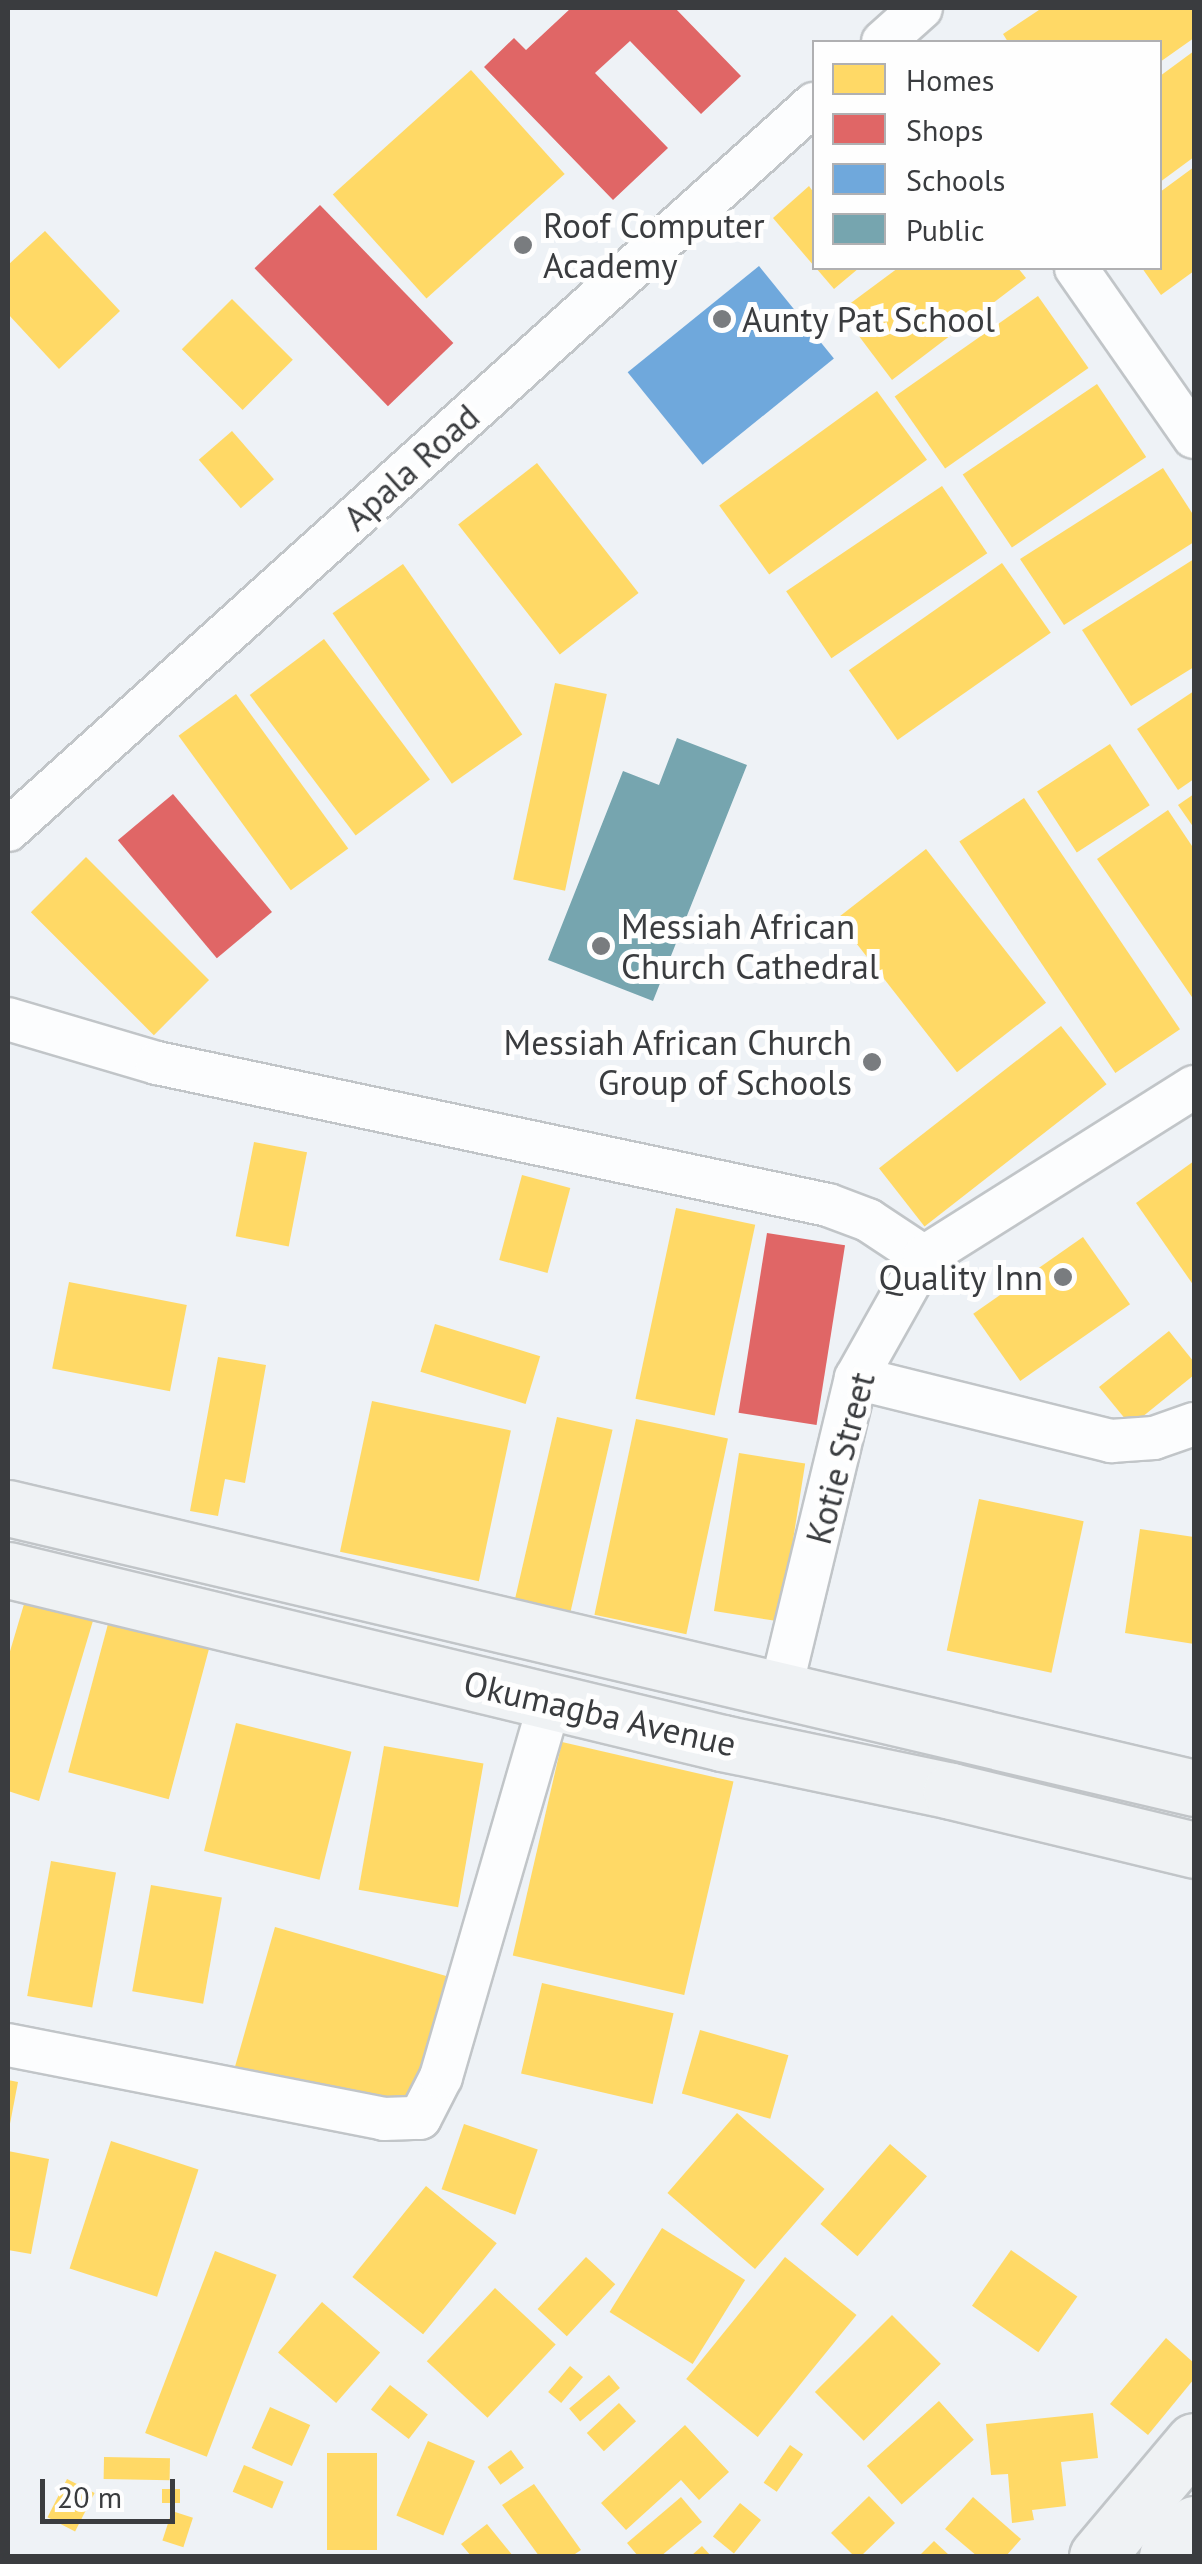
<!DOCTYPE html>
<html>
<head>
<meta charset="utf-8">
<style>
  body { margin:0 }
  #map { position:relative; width:1202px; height:2564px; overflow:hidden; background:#eef2f6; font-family:"PT Sans",sans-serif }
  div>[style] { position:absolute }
  .homes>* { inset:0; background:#ffd966; transform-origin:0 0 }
  .shops>* { inset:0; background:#e06666; transform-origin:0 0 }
  .schools>* { inset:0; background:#6fa8dc; transform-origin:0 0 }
  .public>* { inset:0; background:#76a5af }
  .roads { filter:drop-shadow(2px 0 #c1c5c8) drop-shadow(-2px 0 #c1c5c8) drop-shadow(0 2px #c1c5c8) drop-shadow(0 -2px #c1c5c8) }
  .minor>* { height:42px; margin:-21px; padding:0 21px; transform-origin:21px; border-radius:21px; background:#fcfdfe }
  .secondary>* { height:55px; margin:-27.5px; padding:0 27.5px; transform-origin:27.5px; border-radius:27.5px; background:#eff2f4 }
  .dots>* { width:28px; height:28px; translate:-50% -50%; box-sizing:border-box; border:5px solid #fefefe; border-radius:50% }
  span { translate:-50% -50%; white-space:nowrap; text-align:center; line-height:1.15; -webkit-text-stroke:10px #fefefe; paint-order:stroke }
  .poi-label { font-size:35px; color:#3a3c3f }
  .left { translate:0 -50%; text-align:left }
  .right { translate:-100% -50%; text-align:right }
  .street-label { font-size:35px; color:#3a3c3f }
  .frame { position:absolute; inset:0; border:10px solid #3a3c3f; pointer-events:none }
  .legend { position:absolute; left:812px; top:40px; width:350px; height:230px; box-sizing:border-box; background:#fefefe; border:2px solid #b0b0b2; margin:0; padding:12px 18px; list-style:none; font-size:30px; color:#3a3c3f }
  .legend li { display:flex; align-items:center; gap:20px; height:50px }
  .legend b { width:50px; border:2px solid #b0b0b2 }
  .scale { position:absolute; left:40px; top:2479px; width:135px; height:45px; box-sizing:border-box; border:5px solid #3a3c3f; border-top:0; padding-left:12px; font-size:30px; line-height:35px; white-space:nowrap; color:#3a3c3f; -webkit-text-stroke:8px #fefefe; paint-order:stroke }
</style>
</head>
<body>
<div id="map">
  <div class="homes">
    <div style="clip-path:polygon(1042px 8px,1194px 8px,1194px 38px,1160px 62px,1160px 42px,1008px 42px,1003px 34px)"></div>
    <div style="clip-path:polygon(1194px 51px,1194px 157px,1160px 182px,1160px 76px)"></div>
    <div style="left:471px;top:70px;width:140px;height:186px;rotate:48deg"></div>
    <div style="clip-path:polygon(1194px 167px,1194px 271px,1161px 295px,1142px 268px,1160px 268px,1160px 192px)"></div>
    <div style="clip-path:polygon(809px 186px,814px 193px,814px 266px,773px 218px)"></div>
    <div style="clip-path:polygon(45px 231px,120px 311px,59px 369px,8px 314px,8px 265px)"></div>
    <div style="clip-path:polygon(816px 268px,859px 268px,834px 289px)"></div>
    <div style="clip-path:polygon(898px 268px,1018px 268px,1026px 278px,892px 380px,840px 311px)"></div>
    <div style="left:1038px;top:296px;width:88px;height:175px;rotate:55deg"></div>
    <div style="left:232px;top:299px;width:86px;height:71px;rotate:45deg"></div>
    <div style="left:1097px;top:384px;width:88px;height:162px;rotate:56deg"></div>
    <div style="left:877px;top:391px;width:85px;height:195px;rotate:54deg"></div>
    <div style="left:232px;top:431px;width:64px;height:44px;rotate:49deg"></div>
    <div style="left:537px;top:463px;width:165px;height:100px;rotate:52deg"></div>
    <div style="clip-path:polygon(1163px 468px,1194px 516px,1194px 542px,1064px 625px,1020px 559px)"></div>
    <div style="left:942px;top:486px;width:81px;height:188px;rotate:56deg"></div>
    <div style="clip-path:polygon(1194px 559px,1194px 667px,1131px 706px,1082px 630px)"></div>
    <div style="left:1002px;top:563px;width:85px;height:187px;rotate:55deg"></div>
    <div style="left:403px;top:564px;width:208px;height:86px;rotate:55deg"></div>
    <div style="left:324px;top:639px;width:176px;height:93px;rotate:53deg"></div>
    <div style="left:555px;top:683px;width:53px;height:201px;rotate:12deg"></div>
    <div style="clip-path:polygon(1194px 691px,1194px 779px,1178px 790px,1137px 729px)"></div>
    <div style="left:236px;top:694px;width:191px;height:71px;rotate:54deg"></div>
    <div style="left:1110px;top:744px;width:73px;height:87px;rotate:57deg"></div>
    <div style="clip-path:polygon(1194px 794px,1194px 828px,1178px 805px)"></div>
    <div style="left:1024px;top:798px;width:279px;height:78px;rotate:56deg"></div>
    <div style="clip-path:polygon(1168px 810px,1194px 849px,1194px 1000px,1097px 859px)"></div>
    <div style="left:926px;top:849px;width:195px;height:113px;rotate:52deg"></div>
    <div style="left:86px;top:857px;width:174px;height:78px;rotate:45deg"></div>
    <div style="left:1061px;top:1026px;width:74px;height:231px;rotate:52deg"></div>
    <div style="left:254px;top:1142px;width:54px;height:96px;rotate:11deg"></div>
    <div style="clip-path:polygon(1194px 1161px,1194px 1286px,1136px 1203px)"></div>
    <div style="left:522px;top:1175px;width:50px;height:88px;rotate:15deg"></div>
    <div style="left:676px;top:1208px;width:81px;height:195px;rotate:12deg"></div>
    <div style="left:1083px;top:1237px;width:82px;height:134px;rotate:55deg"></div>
    <div style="left:69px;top:1282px;width:120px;height:88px;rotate:11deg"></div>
    <div style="left:435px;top:1324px;width:110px;height:50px;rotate:17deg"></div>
    <div style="clip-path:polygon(1169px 1331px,1194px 1362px,1194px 1375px,1131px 1426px,1099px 1387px)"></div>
    <div style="clip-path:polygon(218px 1357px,266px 1365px,245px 1483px,225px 1479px,218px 1516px,190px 1511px)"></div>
    <div style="left:372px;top:1401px;width:142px;height:154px;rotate:12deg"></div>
    <div style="left:557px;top:1417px;width:57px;height:199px;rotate:13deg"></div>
    <div style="left:636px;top:1419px;width:94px;height:200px;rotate:12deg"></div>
    <div style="left:739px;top:1453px;width:67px;height:160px;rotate:9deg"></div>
    <div style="left:979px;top:1499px;width:107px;height:155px;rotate:12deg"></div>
    <div style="clip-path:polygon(1140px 1529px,1194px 1537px,1194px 1644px,1125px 1633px)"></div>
    <div style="clip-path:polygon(27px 1594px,95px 1614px,39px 1801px,8px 1791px,8px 1658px)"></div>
    <div style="left:112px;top:1609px;width:104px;height:169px;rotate:15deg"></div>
    <div style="left:236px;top:1723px;width:119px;height:132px;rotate:14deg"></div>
    <div style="left:562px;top:1742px;width:176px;height:219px;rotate:13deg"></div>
    <div style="left:384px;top:1746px;width:101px;height:146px;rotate:10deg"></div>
    <div style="left:51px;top:1861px;width:66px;height:137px;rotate:10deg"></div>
    <div style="left:151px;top:1885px;width:72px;height:108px;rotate:10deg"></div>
    <div style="left:275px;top:1927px;width:179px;height:145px;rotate:16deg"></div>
    <div style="left:542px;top:1983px;width:135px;height:93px;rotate:13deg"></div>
    <div style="left:700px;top:2030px;width:92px;height:66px;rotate:16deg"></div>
    <div style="clip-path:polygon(8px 2080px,18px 2082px,9px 2129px,8px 2129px)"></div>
    <div style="left:737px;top:2113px;width:116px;height:106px;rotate:41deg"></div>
    <div style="left:464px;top:2124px;width:78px;height:69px;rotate:19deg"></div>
    <div style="left:111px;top:2141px;width:92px;height:134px;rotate:18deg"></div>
    <div style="left:890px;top:2144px;width:49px;height:106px;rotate:41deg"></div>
    <div style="clip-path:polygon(8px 2151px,49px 2159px,31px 2254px,8px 2250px)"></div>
    <div style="left:426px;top:2186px;width:91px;height:117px;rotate:39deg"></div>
    <div style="left:662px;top:2228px;width:98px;height:99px;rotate:32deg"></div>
    <div style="left:1011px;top:2250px;width:81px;height:68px;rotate:35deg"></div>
    <div style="left:215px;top:2251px;width:66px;height:195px;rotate:21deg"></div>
    <div style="left:586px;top:2257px;width:40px;height:71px;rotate:43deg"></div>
    <div style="left:785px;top:2257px;width:92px;height:157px;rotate:39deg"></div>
    <div style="left:495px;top:2288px;width:83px;height:100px;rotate:43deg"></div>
    <div style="left:322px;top:2302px;width:77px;height:67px;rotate:41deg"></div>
    <div style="left:892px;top:2315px;width:69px;height:109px;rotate:45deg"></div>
    <div style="clip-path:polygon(1166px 2338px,1194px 2363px,1194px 2379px,1148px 2435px,1110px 2404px)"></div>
    <div style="left:570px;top:2366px;width:17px;height:34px;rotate:40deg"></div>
    <div style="left:609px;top:2375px;width:17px;height:52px;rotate:50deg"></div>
    <div style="left:390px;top:2385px;width:48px;height:31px;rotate:38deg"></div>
    <div style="left:939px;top:2401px;width:52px;height:97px;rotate:48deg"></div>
    <div style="left:619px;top:2403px;width:25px;height:44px;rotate:47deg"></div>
    <div style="left:270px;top:2407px;width:44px;height:45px;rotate:24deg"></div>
    <div style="clip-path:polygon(1093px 2413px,1098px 2458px,1061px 2462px,1066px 2506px,1032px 2510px,1034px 2520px,1012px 2523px,1008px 2474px,991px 2475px,986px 2424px)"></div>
    <div style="clip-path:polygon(685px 2425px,729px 2472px,699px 2500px,681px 2480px,626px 2530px,601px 2503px)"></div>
    <div style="left:428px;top:2441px;width:51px;height:81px;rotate:23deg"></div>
    <div style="left:790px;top:2445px;width:16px;height:46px;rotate:35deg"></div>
    <div style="left:511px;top:2450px;width:22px;height:29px;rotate:54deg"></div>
    <div style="left:377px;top:2453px;width:97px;height:50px;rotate:90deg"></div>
    <div style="left:104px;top:2457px;width:66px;height:22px;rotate:1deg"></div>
    <div style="left:244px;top:2465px;width:43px;height:29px;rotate:23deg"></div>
    <div style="left:67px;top:2479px;width:31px;height:43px;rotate:27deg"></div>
    <div style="clip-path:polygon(534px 2484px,581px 2550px,572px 2556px,539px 2556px,502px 2505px)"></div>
    <div style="left:180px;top:2489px;width:14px;height:18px;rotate:90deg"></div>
    <div style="clip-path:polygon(869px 2496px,895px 2523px,861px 2556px,854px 2556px,831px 2533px)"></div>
    <div style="clip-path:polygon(681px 2497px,702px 2522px,661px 2556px,638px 2556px,627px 2543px)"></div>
    <div style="clip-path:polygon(973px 2497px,1021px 2539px,1006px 2556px,977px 2556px,945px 2529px)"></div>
    <div style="left:740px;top:2503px;width:27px;height:43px;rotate:39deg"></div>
    <div style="left:172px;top:2511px;width:22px;height:31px;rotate:18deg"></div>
    <div style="clip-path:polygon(487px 2524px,513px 2556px,471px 2556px,461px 2544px)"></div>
    <div style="clip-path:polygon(934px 2541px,950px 2556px,919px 2556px)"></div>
    <div style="clip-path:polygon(702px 2546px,711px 2556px,691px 2556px)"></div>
  </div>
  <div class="shops">
    <div style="clip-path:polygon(571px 8px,675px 8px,741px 76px,701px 114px,630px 41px,595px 73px,668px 148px,613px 200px,484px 67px,514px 38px,526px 50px)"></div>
    <div style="left:320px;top:205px;width:192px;height:91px;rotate:46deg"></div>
    <div style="left:173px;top:794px;width:154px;height:72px;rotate:50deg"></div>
    <div style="left:767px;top:1233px;width:79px;height:182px;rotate:9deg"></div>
  </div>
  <div class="schools">
    <div style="left:759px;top:266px;width:119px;height:169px;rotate:51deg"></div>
  </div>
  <div class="public">
    <div style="clip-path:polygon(677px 738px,747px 765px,653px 1001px,548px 960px,623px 771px,659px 785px)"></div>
  </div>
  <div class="roads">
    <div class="minor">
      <div style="left:883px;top:42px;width:51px;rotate:-41.8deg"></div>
      <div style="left:1076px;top:268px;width:206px;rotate:55.1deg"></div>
      <div style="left:8px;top:830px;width:1085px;rotate:-42.01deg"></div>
      <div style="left:8px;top:1019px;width:155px;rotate:16.5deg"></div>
      <div style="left:157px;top:1063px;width:686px;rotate:11.95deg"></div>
      <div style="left:828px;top:1205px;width:43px;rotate:20.6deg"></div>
      <div style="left:868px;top:1220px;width:67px;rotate:33.5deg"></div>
      <div style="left:856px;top:1378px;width:263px;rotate:13.9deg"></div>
      <div style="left:1111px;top:1441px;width:43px;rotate:-4deg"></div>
      <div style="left:1154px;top:1438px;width:42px;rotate:-19.3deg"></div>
      <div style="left:781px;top:1688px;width:319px;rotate:-76.4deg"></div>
      <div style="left:856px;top:1378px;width:139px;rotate:-60.7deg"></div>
      <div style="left:924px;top:1257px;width:319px;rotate:-32.2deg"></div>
      <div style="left:8px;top:2045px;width:383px;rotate:11.1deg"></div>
      <div style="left:384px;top:2119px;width:36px;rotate:-2deg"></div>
      <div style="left:420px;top:2118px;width:46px;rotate:-62.9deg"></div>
      <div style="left:441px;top:2077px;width:391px;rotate:-73.8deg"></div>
    </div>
    <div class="secondary">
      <div style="left:8px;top:1508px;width:1219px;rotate:13.28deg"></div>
      <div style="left:8px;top:1570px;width:735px;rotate:13.62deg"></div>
      <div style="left:722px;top:1743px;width:234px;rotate:11.8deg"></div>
      <div style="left:951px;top:1791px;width:250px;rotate:13.6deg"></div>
      <div style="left:1097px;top:2556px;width:150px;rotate:-49.9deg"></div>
      <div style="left:1167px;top:2556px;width:42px;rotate:-49.8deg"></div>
    </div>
  </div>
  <div class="dots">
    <div style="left:523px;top:245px;background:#797c7f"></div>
    <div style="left:722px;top:319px;background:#797c7f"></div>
    <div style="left:601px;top:946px;background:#797c7f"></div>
    <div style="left:872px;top:1062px;background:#797c7f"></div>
    <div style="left:1063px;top:1277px;background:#797c7f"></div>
  </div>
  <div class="poi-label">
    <span class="left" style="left:543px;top:245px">Roof Computer<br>Academy</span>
    <span class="left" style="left:742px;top:319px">Aunty Pat School</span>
    <span class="left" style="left:621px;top:946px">Messiah African<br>Church Cathedral</span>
    <span class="right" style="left:852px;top:1062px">Messiah African Church<br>Group of Schools</span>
    <span class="right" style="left:1043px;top:1277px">Quality Inn</span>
  </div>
  <div class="street-label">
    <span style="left:411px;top:467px;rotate:-42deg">Apala Road</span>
    <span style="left:840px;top:1458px;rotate:-75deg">Kotie Street</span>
    <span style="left:600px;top:1713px;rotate:13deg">Okumagba Avenue</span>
  </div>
  <div class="frame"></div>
  <ul class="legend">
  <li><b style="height:28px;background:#ffd966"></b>Homes</li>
  <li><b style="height:28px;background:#e06666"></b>Shops</li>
  <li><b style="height:28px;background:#6fa8dc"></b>Schools</li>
  <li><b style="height:28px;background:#76a5af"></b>Public</li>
  </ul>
  <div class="scale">20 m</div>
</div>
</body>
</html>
